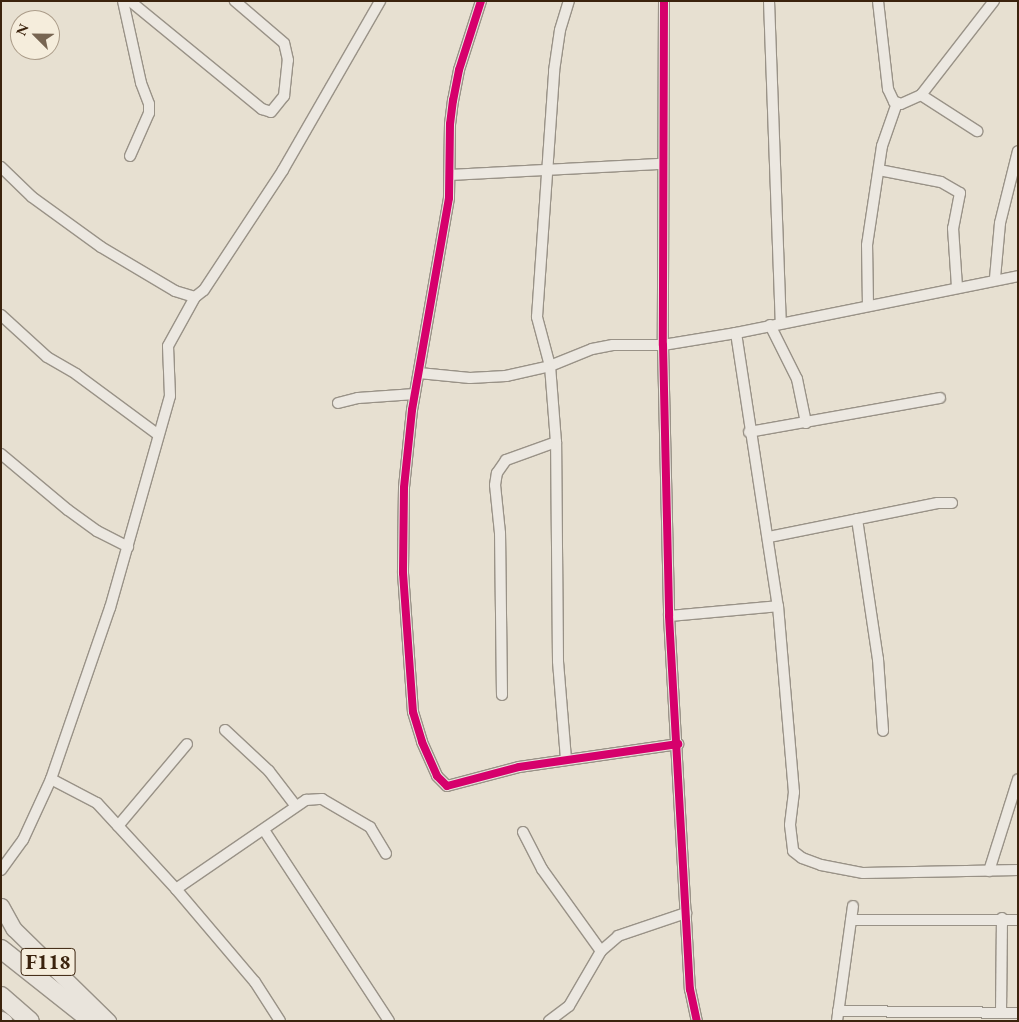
<!DOCTYPE html>
<html>
<head>
<meta charset="utf-8">
<style>
  body { margin:0 }
  #map { position:relative; width:1019px; height:1022px; overflow:hidden; background:#e7e0d1; font-family:"EB Garamond",serif }
  div>[style] { position:absolute }
  .roads { filter:drop-shadow(1px 0 #999287) drop-shadow(-1px 0 #999287) drop-shadow(0 1px #999287) drop-shadow(0 -1px #999287) }
  .minor>* { height:10px; margin:-5px; padding:0 5px; transform-origin:5px; border-radius:5px; background:#ece8e1 }
  .primary>* { height:15px; margin:-7.5px; padding:0 7.5px; transform-origin:7.5px; border-radius:7.5px; background:#e9e4dc }
  .motorway>* { height:18px; margin:-9px; padding:0 9px; transform-origin:9px; border-radius:9px; background:#e9e4dc }
  .cycleway>* { height:8px; margin:-4px; padding:0 4px; transform-origin:4px; border-radius:4px; background:#d6006c }
  span { translate:-50% -50%; white-space:nowrap; text-align:center; line-height:1.15; -webkit-text-stroke:5px #f5eddc; paint-order:stroke }
  .shield-label span { padding:1px 4px; background:#f5eddc; border:1px solid; border-radius:4px; -webkit-text-stroke-width:0 }
  .shield-label { font-size:21px; color:#3b230d; font-weight:700 }
  .frame { position:absolute; inset:0; border:2px solid #3b230d; pointer-events:none }
  .north { position:absolute; left:10px; top:10px; width:50px; height:50px; box-sizing:border-box; background:#f5eddc; border:1px solid #ab9c89; border-radius:50%; rotate:293deg; font-size:14px; font-weight:700; line-height:20px; text-align:center; color:#3b230d }
  .north::after { content:''; display:block; margin:auto; width:18px; height:22px; background:#776552; clip-path:polygon(50% 0,100% 100%,50% 72%,0 100%) }
</style>
</head>
<body>
<div id="map">
  <div class="roads">
    <div class="minor">
      <div style="left:123px;top:1px;width:84px;rotate:77.6deg"></div>
      <div style="left:141px;top:83px;width:22px;rotate:69deg"></div>
      <div style="left:149px;top:104px;width:9px;rotate:90deg"></div>
      <div style="left:149px;top:113px;width:47px;rotate:113.8deg"></div>
      <div style="left:130px;top:1px;width:171px;rotate:39.3deg"></div>
      <div style="left:262px;top:109px;width:9px;rotate:18deg"></div>
      <div style="left:271px;top:112px;width:21px;rotate:-51deg"></div>
      <div style="left:284px;top:96px;width:36px;rotate:-84deg"></div>
      <div style="left:288px;top:60px;width:17px;rotate:-103deg"></div>
      <div style="left:284px;top:43px;width:65px;rotate:-139.4deg"></div>
      <div style="left:481px;top:1px;width:72px;rotate:107.7deg"></div>
      <div style="left:459px;top:70px;width:31px;rotate:101deg"></div>
      <div style="left:453px;top:100px;width:24px;rotate:97deg"></div>
      <div style="left:450px;top:124px;width:74px;rotate:90.8deg"></div>
      <div style="left:449px;top:198px;width:215px;rotate:99.9deg"></div>
      <div style="left:412px;top:410px;width:78px;rotate:95.9deg"></div>
      <div style="left:404px;top:488px;width:85px;rotate:90.7deg"></div>
      <div style="left:403px;top:573px;width:139px;rotate:85.9deg"></div>
      <div style="left:413px;top:712px;width:31px;rotate:73deg"></div>
      <div style="left:422px;top:742px;width:37px;rotate:66deg"></div>
      <div style="left:437px;top:776px;width:14px;rotate:45deg"></div>
      <div style="left:447px;top:786px;width:74px;rotate:-14.8deg"></div>
      <div style="left:519px;top:767px;width:161px;rotate:-8.2deg"></div>
      <div style="left:664px;top:1px;width:344px;rotate:90.2deg"></div>
      <div style="left:663px;top:345px;width:271px;rotate:88.7deg"></div>
      <div style="left:669px;top:616px;width:374px;rotate:86.8deg"></div>
      <div style="left:690px;top:989px;width:33px;rotate:78deg"></div>
      <div style="left:769px;top:1px;width:321px;rotate:87.9deg"></div>
      <div style="left:878px;top:1px;width:89px;rotate:83.5deg"></div>
      <div style="left:888px;top:89px;width:14px;rotate:65deg"></div>
      <div style="left:894px;top:102px;width:7px;rotate:16deg"></div>
      <div style="left:901px;top:104px;width:22px;rotate:-24deg"></div>
      <div style="left:921px;top:95px;width:119px;rotate:-52.2deg"></div>
      <div style="left:921px;top:95px;width:67px;rotate:32.7deg"></div>
      <div style="left:1px;top:167px;width:43px;rotate:44.1deg"></div>
      <div style="left:32px;top:197px;width:85px;rotate:35.9deg"></div>
      <div style="left:101px;top:247px;width:86px;rotate:30.7deg"></div>
      <div style="left:175px;top:291px;width:21px;rotate:17deg"></div>
      <div style="left:195px;top:297px;width:11px;rotate:-38deg"></div>
      <div style="left:204px;top:290px;width:144px;rotate:-56.6deg"></div>
      <div style="left:283px;top:170px;width:195px;rotate:-60.1deg"></div>
      <div style="left:879px;top:170px;width:63px;rotate:11deg"></div>
      <div style="left:941px;top:182px;width:22px;rotate:30deg"></div>
      <div style="left:960px;top:193px;width:36px;rotate:101deg"></div>
      <div style="left:953px;top:228px;width:58px;rotate:86.1deg"></div>
      <div style="left:450px;top:175px;width:213px;rotate:-3deg"></div>
      <div style="left:995px;top:278px;width:55px;rotate:-84.8deg"></div>
      <div style="left:1000px;top:223px;width:74px;rotate:-76deg"></div>
      <div style="left:868px;top:306px;width:61px;rotate:-90.9deg"></div>
      <div style="left:867px;top:245px;width:100px;rotate:-81.4deg"></div>
      <div style="left:882px;top:146px;width:46px;rotate:-70.8deg"></div>
      <div style="left:1px;top:315px;width:62px;rotate:42.4deg"></div>
      <div style="left:47px;top:357px;width:34px;rotate:30deg"></div>
      <div style="left:76px;top:374px;width:101px;rotate:36.5deg"></div>
      <div style="left:770px;top:325px;width:60px;rotate:63.4deg"></div>
      <div style="left:797px;top:379px;width:45px;rotate:78.4deg"></div>
      <div style="left:736px;top:333px;width:276px;rotate:81.3deg"></div>
      <div style="left:778px;top:606px;width:187px;rotate:85.1deg"></div>
      <div style="left:794px;top:792px;width:33px;rotate:97deg"></div>
      <div style="left:790px;top:825px;width:26px;rotate:83deg"></div>
      <div style="left:793px;top:851px;width:11px;rotate:38deg"></div>
      <div style="left:802px;top:858px;width:20px;rotate:20deg"></div>
      <div style="left:821px;top:865px;width:43px;rotate:10.8deg"></div>
      <div style="left:863px;top:873px;width:155px;rotate:-1.1deg"></div>
      <div style="left:419px;top:373px;width:51px;rotate:5.6deg"></div>
      <div style="left:470px;top:378px;width:36px;rotate:-3deg"></div>
      <div style="left:506px;top:376px;width:45px;rotate:-12.8deg"></div>
      <div style="left:550px;top:366px;width:45px;rotate:-22deg"></div>
      <div style="left:592px;top:349px;width:21px;rotate:-11deg"></div>
      <div style="left:613px;top:345px;width:50px"></div>
      <div style="left:663px;top:345px;width:74px;rotate:-9.3deg"></div>
      <div style="left:736px;top:333px;width:288px;rotate:-11.4deg"></div>
      <div style="left:338px;top:403px;width:21px;rotate:-14deg"></div>
      <div style="left:358px;top:398px;width:57px;rotate:-4deg"></div>
      <div style="left:749px;top:432px;width:194px;rotate:-10.1deg"></div>
      <div style="left:1px;top:454px;width:87px;rotate:39.9deg"></div>
      <div style="left:68px;top:510px;width:36px;rotate:36deg"></div>
      <div style="left:97px;top:531px;width:35px;rotate:27deg"></div>
      <div style="left:857px;top:519px;width:142px;rotate:81.5deg"></div>
      <div style="left:878px;top:659px;width:72px;rotate:86deg"></div>
      <div style="left:769px;top:537px;width:172px;rotate:-11.4deg"></div>
      <div style="left:938px;top:503px;width:14px"></div>
      <div style="left:669px;top:616px;width:109px;rotate:-5.2deg"></div>
      <div style="left:502px;top:695px;width:162px;rotate:-90.7deg"></div>
      <div style="left:500px;top:533px;width:48px;rotate:-95.9deg"></div>
      <div style="left:495px;top:485px;width:12px;rotate:-81deg"></div>
      <div style="left:497px;top:473px;width:16px;rotate:-55deg"></div>
      <div style="left:506px;top:460px;width:53px;rotate:-19.8deg"></div>
      <div style="left:225px;top:730px;width:60px;rotate:43deg"></div>
      <div style="left:269px;top:771px;width:43px;rotate:52.6deg"></div>
      <div style="left:566px;top:759px;width:98px;rotate:-94.7deg"></div>
      <div style="left:558px;top:661px;width:219px;rotate:-90.5deg"></div>
      <div style="left:556px;top:442px;width:76px;rotate:-94.5deg"></div>
      <div style="left:550px;top:366px;width:51px;rotate:-104.9deg"></div>
      <div style="left:537px;top:317px;width:247px;rotate:-86deg"></div>
      <div style="left:554px;top:71px;width:41px;rotate:-81.7deg"></div>
      <div style="left:560px;top:30px;width:30px;rotate:-73deg"></div>
      <div style="left:51px;top:779px;width:52px;rotate:27.6deg"></div>
      <div style="left:97px;top:803px;width:117px;rotate:47.4deg"></div>
      <div style="left:176px;top:889px;width:122px;rotate:49.7deg"></div>
      <div style="left:255px;top:982px;width:46px;rotate:57.3deg"></div>
      <div style="left:118px;top:826px;width:107px;rotate:-49.9deg"></div>
      <div style="left:264px;top:830px;width:228px;rotate:56.8deg"></div>
      <div style="left:523px;top:832px;width:42px;rotate:62.8deg"></div>
      <div style="left:542px;top:869px;width:101px;rotate:54.3deg"></div>
      <div style="left:1px;top:870px;width:37px;rotate:-54deg"></div>
      <div style="left:23px;top:840px;width:67px;rotate:-65.3deg"></div>
      <div style="left:51px;top:779px;width:181px;rotate:-71deg"></div>
      <div style="left:110px;top:608px;width:220px;rotate:-74.2deg"></div>
      <div style="left:170px;top:396px;width:50px;rotate:-92.3deg"></div>
      <div style="left:168px;top:346px;width:56px;rotate:-61.1deg"></div>
      <div style="left:989px;top:871px;width:96px;rotate:-72.5deg"></div>
      <div style="left:176px;top:889px;width:158px;rotate:-34.4deg"></div>
      <div style="left:306px;top:800px;width:16px;rotate:-4deg"></div>
      <div style="left:322px;top:799px;width:56px;rotate:30.3deg"></div>
      <div style="left:370px;top:827px;width:31px;rotate:59deg"></div>
      <div style="left:851px;top:920px;width:167px"></div>
      <div style="left:838px;top:1011px;width:180px;rotate:0.6deg"></div>
      <div style="left:1001px;top:1013px;width:95px;rotate:-89.4deg"></div>
      <div style="left:549px;top:1021px;width:25px;rotate:-37deg"></div>
      <div style="left:569px;top:1006px;width:64px;rotate:-59.8deg"></div>
      <div style="left:601px;top:951px;width:23px;rotate:-41deg"></div>
      <div style="left:618px;top:936px;width:72px;rotate:-18.7deg"></div>
      <div style="left:837px;top:1021px;width:116px;rotate:-82.1deg"></div>
    </div>
    <div class="primary">
      <div style="left:1px;top:906px;width:26px;rotate:61deg"></div>
      <div style="left:14px;top:929px;width:132px;rotate:44.4deg"></div>
      <div style="left:1px;top:1019px;width:4px;rotate:34deg"></div>
    </div>
    <div class="motorway">
      <div style="left:1px;top:949px;width:116px;rotate:38.4deg"></div>
      <div style="left:1px;top:996px;width:38px;rotate:41deg"></div>
    </div>
  </div>
  <div class="cycleway">
    <div style="left:481px;top:1px;width:72px;rotate:107.7deg"></div>
    <div style="left:459px;top:70px;width:31px;rotate:101deg"></div>
    <div style="left:453px;top:100px;width:24px;rotate:97deg"></div>
    <div style="left:450px;top:124px;width:74px;rotate:90.8deg"></div>
    <div style="left:449px;top:198px;width:215px;rotate:99.9deg"></div>
    <div style="left:412px;top:410px;width:78px;rotate:95.9deg"></div>
    <div style="left:404px;top:488px;width:85px;rotate:90.7deg"></div>
    <div style="left:403px;top:573px;width:139px;rotate:85.9deg"></div>
    <div style="left:413px;top:712px;width:31px;rotate:73deg"></div>
    <div style="left:422px;top:742px;width:37px;rotate:66deg"></div>
    <div style="left:437px;top:776px;width:14px;rotate:45deg"></div>
    <div style="left:447px;top:786px;width:74px;rotate:-14.8deg"></div>
    <div style="left:519px;top:767px;width:161px;rotate:-8.2deg"></div>
    <div style="left:664px;top:1px;width:344px;rotate:90.2deg"></div>
    <div style="left:663px;top:345px;width:271px;rotate:88.7deg"></div>
    <div style="left:669px;top:616px;width:374px;rotate:86.8deg"></div>
    <div style="left:690px;top:989px;width:33px;rotate:78deg"></div>
  </div>
  <div class="shield-label">
    <span style="left:48px;top:962px">F118</span>
  </div>
  <div class="frame"></div>
  <div class="north">N</div>
</div>
</body>
</html>
